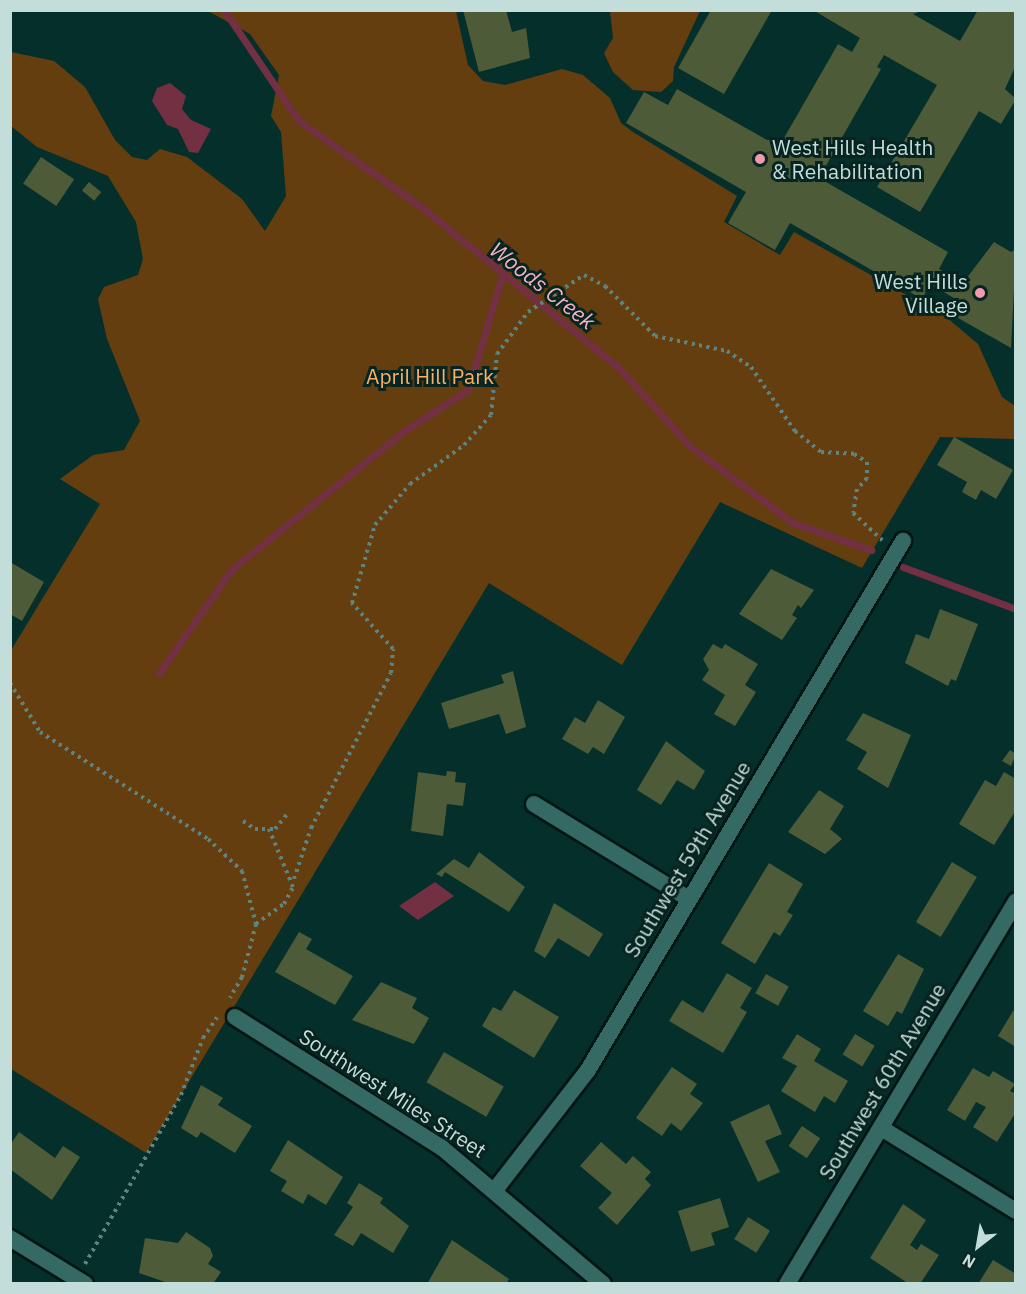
<!DOCTYPE html>
<html>
<head>
<meta charset="utf-8">
<style>
  body { margin:0 }
  #map { position:relative; width:1026px; height:1294px; overflow:hidden; background:#042f2b; font-family:"IBM Plex Sans",sans-serif }
  div>[style] { position:absolute }
  .green>* { inset:0; background:#653e10 }
  .water>* { inset:0; background:#723042 }
  .stream>* { height:7px; margin:-3.5px; padding:0 3.5px; transform-origin:3.5px; border-radius:3.5px; background:#723042 }
  .building>* { inset:0; background:#4d5b38; transform-origin:0 0 }
  .path>* { height:4px; margin-top:-2px; transform-origin:0; background:repeating-linear-gradient(90deg,#60837f 0 3px,transparent 0 7.5px) }
  .roads { filter:drop-shadow(2px 0 #001613) drop-shadow(-2px 0 #001613) drop-shadow(0 2px #001613) drop-shadow(0 -2px #001613) }
  .minor>* { height:16px; margin:-8px; padding:0 8px; transform-origin:8px; border-radius:8px; background:#356963 }
  .dots>* { width:16px; height:16px; translate:-50% -50%; box-sizing:border-box; border:3px solid #082421; border-radius:50% }
  span { translate:-50% -50%; white-space:nowrap; text-align:center; line-height:1.15; -webkit-text-stroke:6px #082421; paint-order:stroke }
  .poi-label { font-size:21px; color:#c3deda }
  .left { translate:0 -50%; text-align:left }
  .right { translate:-100% -50%; text-align:right }
  .park-label { font-size:21px; color:#f8b065 }
  .street-label { font-size:21px; color:#c3deda }
  .water-label { font-size:22px; color:#f3b4c0; font-style:italic }
  .frame { position:absolute; inset:0; border:12px solid #c3deda; pointer-events:none }
  .north { position:absolute; left:948px; top:1216px; width:60px; height:60px; -webkit-text-stroke:4px #082421; paint-order:stroke; rotate:211deg; font-size:16px; font-weight:700; line-height:24px; text-align:center; color:#c3deda }
  .north::after { content:''; display:block; margin:auto; width:21px; height:27px; background:#c3deda; clip-path:polygon(50% 0,100% 100%,50% 72%,0 100%) }
</style>
</head>
<body>
<div id="map">
  <div class="green">
    <div style="clip-path:polygon(208px 11px,456px 11px,468px 65px,483px 81px,505px 85px,562px 69px,583px 75px,610px 98px,621px 123px,633px 132px,737px 196px,724px 222px,780px 255px,794px 232px,946px 317px,978px 344px,1002px 397px,1015px 406px,1015px 439px,940px 437px,862px 568px,720px 502px,622px 665px,489px 583px,146px 1153px,11px 1069px,10px 652px,100px 504px,60px 479px,93px 455px,124px 450px,140px 421px,107px 339px,98px 299px,104px 287px,138px 275px,143px 259px,136px 222px,108px 176px,37px 147px,11px 126px,11px 52px,54px 61px,85px 87px,115px 140px,132px 157px,147px 160px,160px 149px,187px 157px,242px 199px,265px 231px,286px 196px,281px 132px,271px 116px,279px 75px,250px 34px)"></div>
    <div style="clip-path:polygon(610px 11px,700px 11px,674px 67px,673px 81px,661px 92px,633px 90px,613px 72px,604px 53px,613px 38px)"></div>
  </div>
  <div class="water">
    <div style="clip-path:polygon(170px 83px,186px 96px,182px 109px,191px 120px,211px 129px,198px 153px,189px 152px,178px 129px,167px 125px,152px 101px,157px 88px)"></div>
    <div style="clip-path:polygon(435px 882px,454px 896px,418px 920px,399px 906px)"></div>
  </div>
  <div class="stream">
    <div style="left:224px;top:10px;width:134px;rotate:56deg"></div>
    <div style="left:299px;top:121px;width:153px;rotate:35.1deg"></div>
    <div style="left:424px;top:209px;width:250px;rotate:39.2deg"></div>
    <div style="left:618px;top:367px;width:107px;rotate:47.7deg"></div>
    <div style="left:690px;top:446px;width:129px;rotate:36.8deg"></div>
    <div style="left:793px;top:523px;width:83px;rotate:19.1deg"></div>
    <div style="left:903px;top:567px;width:121px;rotate:20.4deg"></div>
    <div style="left:159px;top:673px;width:127px;rotate:-54.9deg"></div>
    <div style="left:232px;top:569px;width:221px;rotate:-38.7deg"></div>
    <div style="left:404px;top:431px;width:76px;rotate:-32.6deg"></div>
    <div style="left:468px;top:390px;width:119px;rotate:-73.4deg"></div>
  </div>
  <div class="building">
    <div style="clip-path:polygon(463px 10px,506px 10px,512px 32px,526px 28px,530px 58px,479px 72px)"></div>
    <div style="clip-path:polygon(711px 10px,772px 10px,724px 94px,678px 68px)"></div>
    <div style="clip-path:polygon(813px 10px,924px 10px,913px 14px,960px 41px,978px 10px,1016px 10px,1016px 65px,1005px 89px,1016px 99px,1001px 124px,979px 111px,920px 212px,877px 187px,937px 85px,884px 55px,877px 67px,881px 69px,819px 178px,948px 252px,939px 269px,963px 283px,994px 242px,1011px 252px,1016px 249px,1011px 348px,951px 314px,959px 301px,930px 284px,922px 299px,790px 223px,775px 250px,728px 223px,746px 192px,626px 123px,644px 92px,668px 105px,677px 89px,767px 140px,784px 138px,838px 44px,852px 52px,860px 38px)"></div>
    <div style="left:41px;top:157px;width:40px;height:32px;rotate:34deg"></div>
    <div style="left:89px;top:182px;width:16px;height:11px;rotate:40deg"></div>
    <div style="clip-path:polygon(954px 437px,1013px 470px,996px 499px,981px 490px,976px 500px,962px 492px,967px 482px,937px 465px)"></div>
    <div style="clip-path:polygon(10px 562px,44px 582px,22px 621px,10px 614px)"></div>
    <div style="clip-path:polygon(771px 569px,814px 590px,801px 608px,798px 605px,792px 615px,797px 618px,782px 640px,739px 614px)"></div>
    <div style="clip-path:polygon(940px 609px,978px 624px,956px 681px,951px 679px,948px 686px,905px 663px,916px 634px,929px 639px)"></div>
    <div style="clip-path:polygon(713px 644px,722px 649px,725px 644px,758px 664px,745px 685px,756px 692px,735px 726px,714px 714px,725px 695px,702px 680px,709px 670px,703px 659px)"></div>
    <div style="clip-path:polygon(513px 671px,526px 727px,506px 734px,499px 714px,449px 729px,441px 703px,504px 683px,501px 675px)"></div>
    <div style="clip-path:polygon(598px 700px,625px 717px,604px 754px,593px 747px,588px 754px,562px 739px,575px 717px,585px 723px)"></div>
    <div style="clip-path:polygon(863px 713px,911px 735px,888px 788px,857px 769px,867px 752px,846px 740px)"></div>
    <div style="clip-path:polygon(666px 741px,705px 771px,694px 790px,677px 780px,661px 805px,637px 790px)"></div>
    <div style="clip-path:polygon(1010px 750px,1016px 754px,1011px 766px,1002px 761px)"></div>
    <div style="clip-path:polygon(447px 771px,456px 772px,455px 782px,466px 783px,463px 806px,447px 804px,443px 836px,411px 831px,418px 772px,446px 776px)"></div>
    <div style="clip-path:polygon(1004px 772px,1016px 779px,1016px 810px,994px 845px,959px 824px,985px 780px,996px 786px)"></div>
    <div style="clip-path:polygon(819px 790px,844px 806px,830px 829px,842px 839px,825px 854px,788px 832px)"></div>
    <div style="clip-path:polygon(479px 852px,525px 887px,509px 912px,445px 872px,442px 877px,436px 874px,454px 859px,469px 868px)"></div>
    <div style="left:952px;top:862px;width:29px;height:70px;rotate:31deg"></div>
    <div style="clip-path:polygon(769px 863px,803px 884px,787px 912px,793px 915px,780px 936px,774px 932px,755px 964px,721px 943px)"></div>
    <div style="clip-path:polygon(554px 903px,603px 934px,589px 957px,558px 938px,545px 958px,534px 951px)"></div>
    <div style="clip-path:polygon(299px 932px,312px 939px,306px 949px,353px 976px,335px 1005px,275px 972px)"></div>
    <div style="clip-path:polygon(898px 954px,924px 969px,902px 1014px,897px 1011px,888px 1026px,863px 1011px)"></div>
    <div style="clip-path:polygon(727px 973px,752px 988px,740px 1008px,747px 1012px,723px 1053px,669px 1021px,682px 1000px,703px 1013px)"></div>
    <div style="left:766px;top:974px;width:26px;height:22px;rotate:29deg"></div>
    <div style="clip-path:polygon(381px 982px,417px 998px,412px 1008px,429px 1018px,414px 1044px,352px 1020px)"></div>
    <div style="clip-path:polygon(514px 990px,559px 1017px,534px 1058px,482px 1026px,493px 1007px,501px 1011px)"></div>
    <div style="clip-path:polygon(1013px 1011px,1016px 1012px,1016px 1047px,998px 1036px)"></div>
    <div style="clip-path:polygon(797px 1034px,821px 1049px,814px 1061px,848px 1081px,835px 1103px,824px 1096px,815px 1112px,781px 1091px,797px 1066px,782px 1058px)"></div>
    <div style="left:855px;top:1034px;width:23px;height:24px;rotate:31deg"></div>
    <div style="left:444px;top:1052px;width:69px;height:35px;rotate:30deg"></div>
    <div style="clip-path:polygon(672px 1067px,697px 1084px,690px 1094px,703px 1103px,681px 1131px,671px 1123px,662px 1136px,636px 1118px)"></div>
    <div style="clip-path:polygon(973px 1068px,989px 1077px,993px 1071px,1015px 1084px,1010px 1091px,1016px 1094px,1016px 1112px,997px 1142px,973px 1127px,986px 1107px,976px 1102px,965px 1121px,947px 1110px)"></div>
    <div style="clip-path:polygon(201px 1085px,223px 1098px,218px 1105px,252px 1126px,235px 1153px,201px 1132px,197px 1138px,181px 1128px)"></div>
    <div style="clip-path:polygon(769px 1104px,782px 1134px,765px 1141px,780px 1172px,758px 1182px,730px 1122px)"></div>
    <div style="left:802px;top:1126px;width:22px;height:24px;rotate:34deg"></div>
    <div style="clip-path:polygon(19px 1132px,55px 1158px,63px 1146px,80px 1157px,52px 1200px,10px 1169px,10px 1145px)"></div>
    <div style="clip-path:polygon(288px 1140px,343px 1177px,326px 1205px,308px 1194px,303px 1204px,281px 1191px,287px 1181px,270px 1171px)"></div>
    <div style="clip-path:polygon(601px 1142px,626px 1164px,633px 1156px,651px 1172px,645px 1179px,651px 1185px,617px 1225px,598px 1208px,612px 1193px,580px 1166px)"></div>
    <div style="clip-path:polygon(359px 1183px,383px 1198px,380px 1203px,409px 1226px,393px 1253px,361px 1233px,353px 1246px,334px 1235px,353px 1207px,347px 1203px)"></div>
    <div style="clip-path:polygon(720px 1198px,729px 1227px,711px 1233px,715px 1245px,691px 1252px,678px 1211px)"></div>
    <div style="clip-path:polygon(903px 1204px,926px 1220px,910px 1245px,917px 1250px,921px 1244px,939px 1255px,920px 1284px,909px 1284px,870px 1258px)"></div>
    <div style="left:748px;top:1217px;width:26px;height:26px;rotate:32deg"></div>
    <div style="clip-path:polygon(186px 1232px,210px 1248px,213px 1256px,208px 1264px,221px 1272px,213px 1284px,171px 1284px,139px 1273px,145px 1238px,178px 1243px)"></div>
    <div style="clip-path:polygon(452px 1240px,509px 1279px,506px 1284px,427px 1284px)"></div>
    <div style="clip-path:polygon(993px 1260px,1016px 1274px,1016px 1284px,978px 1284px)"></div>
  </div>
  <div class="path">
    <div style="left:10px;top:683px;width:57px;rotate:58.5deg"></div>
    <div style="left:40px;top:732px;width:199px;rotate:32.5deg"></div>
    <div style="left:208px;top:839px;width:47px;rotate:43.3deg"></div>
    <div style="left:242px;top:871px;width:55px;rotate:75.2deg"></div>
    <div style="left:256px;top:924px;width:55px;rotate:104.8deg"></div>
    <div style="left:242px;top:977px;width:24px;rotate:120deg"></div>
    <div style="left:243px;top:821px;width:14px;rotate:34deg"></div>
    <div style="left:255px;top:829px;width:20px"></div>
    <div style="left:275px;top:829px;width:22px;rotate:-51deg"></div>
    <div style="left:294px;top:879px;width:54px;rotate:-71.6deg"></div>
    <div style="left:311px;top:828px;width:174px;rotate:-62.7deg"></div>
    <div style="left:391px;top:673px;width:24px;rotate:-85deg"></div>
    <div style="left:393px;top:649px;width:62px;rotate:-131.7deg"></div>
    <div style="left:352px;top:603px;width:81px;rotate:-73.6deg"></div>
    <div style="left:375px;top:525px;width:54px;rotate:-49.5deg"></div>
    <div style="left:410px;top:484px;width:67px;rotate:-35.8deg"></div>
    <div style="left:464px;top:445px;width:40px;rotate:-48deg"></div>
    <div style="left:491px;top:415px;width:61px;rotate:-84.4deg"></div>
    <div style="left:497px;top:354px;width:52px;rotate:-53.6deg"></div>
    <div style="left:528px;top:312px;width:67px;rotate:-33.5deg"></div>
    <div style="left:584px;top:275px;width:24px;rotate:28deg"></div>
    <div style="left:605px;top:286px;width:71px;rotate:45deg"></div>
    <div style="left:655px;top:336px;width:74px;rotate:11.8deg"></div>
    <div style="left:727px;top:351px;width:29px;rotate:34deg"></div>
    <div style="left:751px;top:367px;width:78px;rotate:55.5deg"></div>
    <div style="left:795px;top:431px;width:33px;rotate:39deg"></div>
    <div style="left:821px;top:452px;width:33px;rotate:3deg"></div>
    <div style="left:854px;top:454px;width:15px;rotate:32deg"></div>
    <div style="left:867px;top:462px;width:16px;rotate:90deg"></div>
    <div style="left:867px;top:478px;width:15px;rotate:132deg"></div>
    <div style="left:857px;top:489px;width:24px;rotate:99deg"></div>
    <div style="left:853px;top:513px;width:40px;rotate:43deg"></div>
    <div style="left:256px;top:924px;width:34px;rotate:-36deg"></div>
    <div style="left:284px;top:904px;width:19px;rotate:-62deg"></div>
    <div style="left:293px;top:887px;width:63px;rotate:-112.5deg"></div>
    <div style="left:85px;top:1264px;width:194px;rotate:-60.4deg"></div>
    <div style="left:181px;top:1095px;width:61px;rotate:-68.9deg"></div>
    <div style="left:203px;top:1038px;width:25px;rotate:-56deg"></div>
  </div>
  <div class="roads">
    <div class="minor">
      <div style="left:534px;top:804px;width:182px;rotate:31.5deg"></div>
      <div style="left:235px;top:1017px;width:244px;rotate:32.3deg"></div>
      <div style="left:441px;top:1147px;width:212px;rotate:40.2deg"></div>
      <div style="left:881px;top:1128px;width:158px;rotate:31.6deg"></div>
      <div style="left:495px;top:1190px;width:152px;rotate:-52.2deg"></div>
      <div style="left:588px;top:1070px;width:616px;rotate:-59.23deg"></div>
      <div style="left:10px;top:1238px;width:88px;rotate:31.5deg"></div>
      <div style="left:787px;top:1284px;width:446px;rotate:-59.1deg"></div>
    </div>
  </div>
  <div class="dots">
    <div style="left:760px;top:159px;background:#f29aad"></div>
    <div style="left:980px;top:293px;background:#f29aad"></div>
  </div>
  <div class="poi-label">
    <span class="left" style="left:772px;top:159px">West Hills Health<br>&amp; Rehabilitation</span>
    <span class="right" style="left:968px;top:293px">West Hills<br>Village</span>
  </div>
  <div class="park-label">
    <span style="left:430px;top:376px">April Hill Park</span>
  </div>
  <div class="street-label">
    <span style="left:687px;top:859px;rotate:-59deg">Southwest 59th Avenue</span>
    <span style="left:882px;top:1081px;rotate:-59deg">Southwest 60th Avenue</span>
    <span style="left:393px;top:1093px;rotate:33deg">Southwest Miles Street</span>
  </div>
  <div class="water-label">
    <span style="left:543px;top:285px;rotate:38deg">Woods Creek</span>
  </div>
  <div class="frame"></div>
  <div class="north">N</div>
</div>
</body>
</html>
